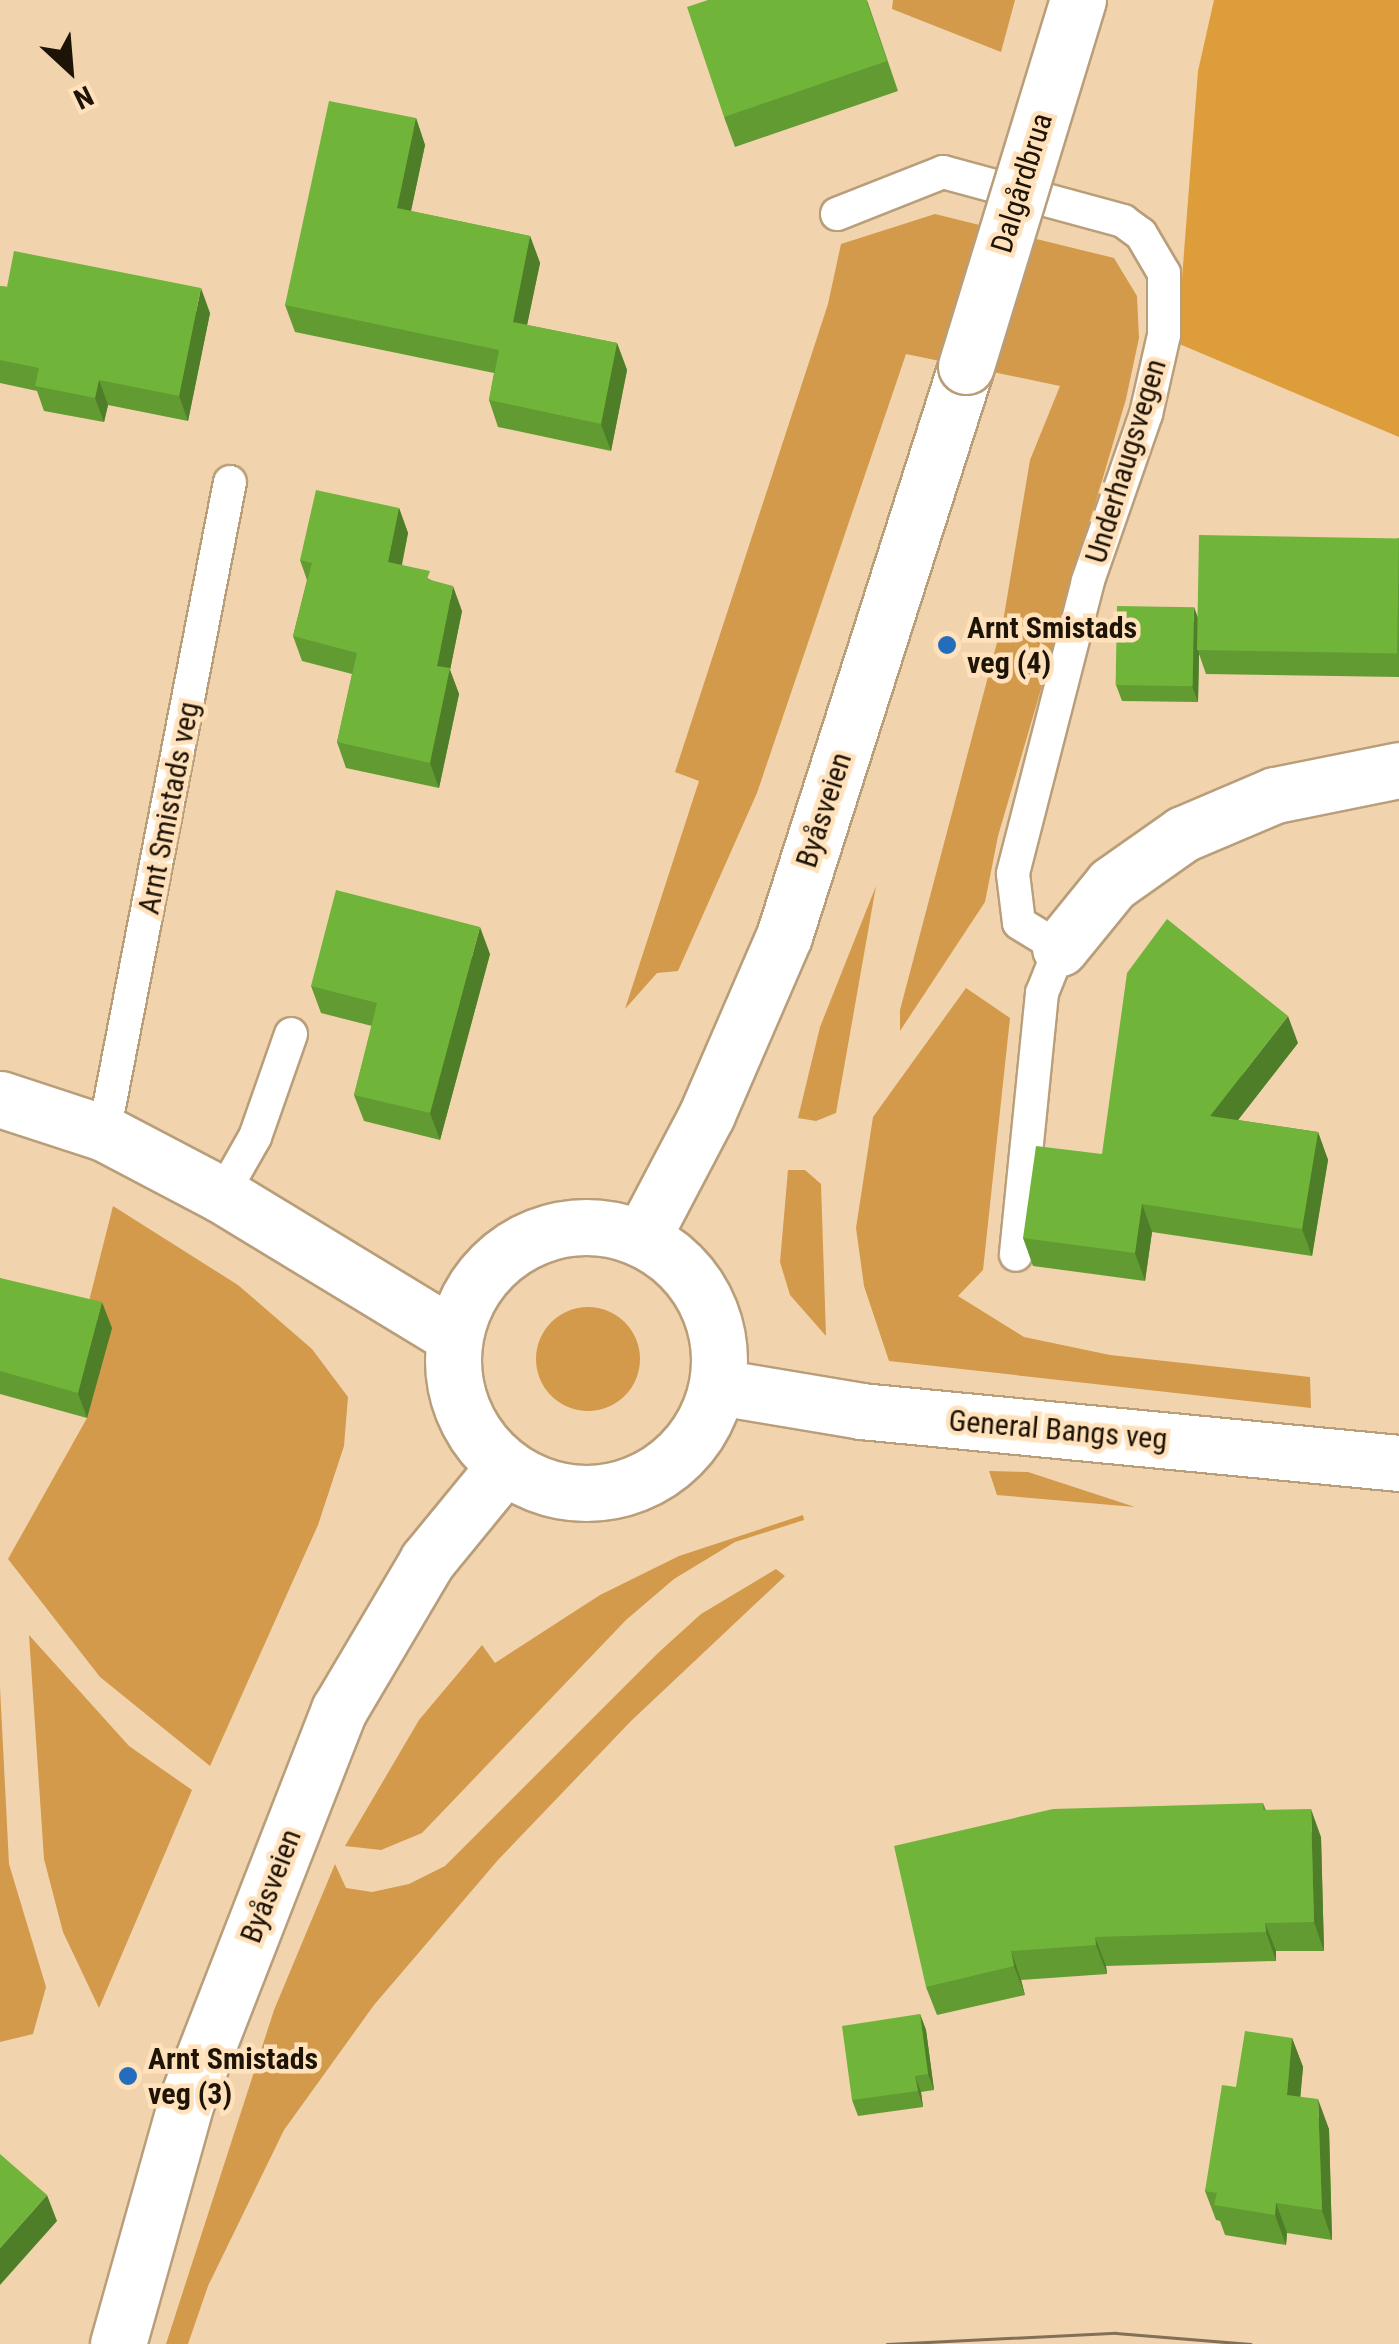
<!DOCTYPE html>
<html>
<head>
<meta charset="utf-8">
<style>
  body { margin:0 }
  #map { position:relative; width:1399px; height:2344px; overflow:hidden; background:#f1d4ae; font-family:"Roboto Condensed",sans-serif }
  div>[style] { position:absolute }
  .green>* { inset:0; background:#d29a4a }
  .round { border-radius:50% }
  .forest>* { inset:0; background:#dd9d3b }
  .roads { filter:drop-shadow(2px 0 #b99e7a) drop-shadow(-2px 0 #b99e7a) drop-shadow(0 2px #b99e7a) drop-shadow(0 -2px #b99e7a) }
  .service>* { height:32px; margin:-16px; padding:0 16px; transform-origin:16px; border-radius:16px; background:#fff }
  .minor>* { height:55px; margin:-27.5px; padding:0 27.5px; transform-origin:27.5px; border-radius:27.5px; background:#fff }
  .tertiary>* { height:55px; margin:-27.5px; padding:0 27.5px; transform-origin:27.5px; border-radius:27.5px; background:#fff }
  .secondary>* { height:55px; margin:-27.5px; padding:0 27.5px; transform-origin:27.5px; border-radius:27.5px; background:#fff }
  .secondary>.ring { margin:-27.5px; padding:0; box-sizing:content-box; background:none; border:55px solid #fff; border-radius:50% }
  .tram>* { height:2.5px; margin:-1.25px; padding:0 1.25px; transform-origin:1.25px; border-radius:1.25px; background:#826f56 }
  .bridges { filter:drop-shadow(2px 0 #b99e7a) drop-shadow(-2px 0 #b99e7a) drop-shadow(0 2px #b99e7a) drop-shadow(0 -2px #b99e7a) }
  .secondary-bridge>* { height:55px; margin:-27.5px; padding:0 27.5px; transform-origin:27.5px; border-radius:27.5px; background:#fff }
  .wall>* { inset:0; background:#619b32 }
  .shaded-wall>* { inset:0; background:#4f7e29 }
  .building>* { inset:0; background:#71b43a; transform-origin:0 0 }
  .dots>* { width:28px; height:28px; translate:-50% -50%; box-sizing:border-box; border:5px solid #ffe1bb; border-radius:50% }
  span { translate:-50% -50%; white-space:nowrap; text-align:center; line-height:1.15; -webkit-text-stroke:9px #ffe1bb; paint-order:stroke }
  .street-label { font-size:30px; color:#1d1306 }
  .poi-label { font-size:30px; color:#1d1306; font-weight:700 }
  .left { translate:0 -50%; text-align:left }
  .north { position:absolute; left:20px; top:20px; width:100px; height:100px; -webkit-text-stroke:8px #ffe1bb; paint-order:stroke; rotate:154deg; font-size:28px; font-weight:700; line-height:40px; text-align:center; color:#1d1306 }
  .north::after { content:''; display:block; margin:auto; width:35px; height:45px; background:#1d1306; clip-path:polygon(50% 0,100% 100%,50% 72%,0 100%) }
</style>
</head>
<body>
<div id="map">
  <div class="green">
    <div style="clip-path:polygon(893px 0,1015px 0,1001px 52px,892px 9px)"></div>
    <div style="clip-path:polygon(935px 214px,1114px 258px,1137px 296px,1139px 338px,1126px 399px,998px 836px,985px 902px,900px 1031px,900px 1010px,1004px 616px,1030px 460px,1060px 386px,906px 354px,757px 793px,678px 971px,657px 973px,625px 1009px,699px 781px,675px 772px,828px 304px,841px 244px)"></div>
    <div style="clip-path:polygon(876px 886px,836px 1113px,816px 1121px,798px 1118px,820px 1027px)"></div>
    <div style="clip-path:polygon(966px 988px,1010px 1018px,983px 1270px,958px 1296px,1024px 1337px,1110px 1355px,1310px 1377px,1311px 1408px,889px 1361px,864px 1286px,856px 1228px,873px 1117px)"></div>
    <div style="clip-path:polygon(788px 1170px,805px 1170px,821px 1184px,826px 1336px,790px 1295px,780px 1262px)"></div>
    <div style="clip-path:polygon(113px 1206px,238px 1285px,312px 1349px,348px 1397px,344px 1446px,318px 1525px,210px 1766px,100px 1677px,8px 1559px,87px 1418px,84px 1321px)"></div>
    <div class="round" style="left:536px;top:1307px;width:104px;height:104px"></div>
    <div style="clip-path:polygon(989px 1471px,1028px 1472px,1135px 1507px,997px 1495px)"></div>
    <div style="clip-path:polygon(803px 1515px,804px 1520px,735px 1542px,674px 1579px,626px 1620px,422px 1833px,381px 1850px,345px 1846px,419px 1720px,482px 1645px,495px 1663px,600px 1595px,679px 1556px)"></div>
    <div style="clip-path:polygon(776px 1569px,785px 1576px,631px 1721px,498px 1860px,374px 2005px,284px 2130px,208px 2286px,188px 2344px,166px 2344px,274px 2010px,335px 1864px,346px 1888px,372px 1892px,409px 1884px,445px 1866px,658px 1653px,701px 1614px)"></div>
    <div style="clip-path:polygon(29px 1635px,129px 1746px,192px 1790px,99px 2008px,63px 1932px,44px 1859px)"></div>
    <div style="clip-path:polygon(0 1687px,9px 1864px,46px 1987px,33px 2034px,0 2042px)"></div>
  </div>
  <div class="forest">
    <div style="clip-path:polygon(1214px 0,1399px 0,1399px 437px,1177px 343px,1198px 71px)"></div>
  </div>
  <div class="roads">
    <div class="service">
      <div style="left:837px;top:214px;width:114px;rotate:-21.6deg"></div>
      <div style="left:943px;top:172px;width:187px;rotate:15.2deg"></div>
      <div style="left:1123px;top:221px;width:22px;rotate:36deg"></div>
      <div style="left:1141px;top:234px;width:45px;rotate:59.5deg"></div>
      <div style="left:1164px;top:273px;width:62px;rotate:90deg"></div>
      <div style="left:1164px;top:335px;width:81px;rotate:102.8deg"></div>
      <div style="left:1146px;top:414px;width:177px;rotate:109.2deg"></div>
      <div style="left:1088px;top:581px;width:302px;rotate:104.4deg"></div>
      <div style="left:1013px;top:874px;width:49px;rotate:83deg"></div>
      <div style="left:1019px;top:923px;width:48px;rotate:31.4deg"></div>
      <div style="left:1060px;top:948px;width:48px;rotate:111.8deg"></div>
      <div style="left:1042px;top:993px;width:263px;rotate:95.7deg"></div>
      <div style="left:104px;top:1133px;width:663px;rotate:-79.05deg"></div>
      <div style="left:222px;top:1195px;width:67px;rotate:-60.4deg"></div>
      <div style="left:255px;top:1137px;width:109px;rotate:-70.7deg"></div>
    </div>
    <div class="minor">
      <div style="left:1060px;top:948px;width:82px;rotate:-50.9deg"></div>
      <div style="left:1112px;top:884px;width:87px;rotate:-35.2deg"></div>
      <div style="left:1183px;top:834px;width:100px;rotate:-23deg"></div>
      <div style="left:1275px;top:795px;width:126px;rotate:-11.4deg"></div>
    </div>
    <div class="tertiary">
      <div style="left:0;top:1099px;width:109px;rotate:18.1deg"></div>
      <div style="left:104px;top:1133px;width:133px;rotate:27.7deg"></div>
      <div style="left:222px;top:1195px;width:271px;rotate:31.3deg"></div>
      <div style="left:718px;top:1387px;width:145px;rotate:9.5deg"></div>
      <div style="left:861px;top:1411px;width:541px;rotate:5.52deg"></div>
    </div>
    <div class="secondary">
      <div class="ring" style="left:453px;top:1227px;width:211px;height:211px"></div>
      <div style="left:642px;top:1238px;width:140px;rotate:-62.3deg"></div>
      <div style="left:707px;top:1114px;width:194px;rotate:-66.6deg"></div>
      <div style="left:784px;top:936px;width:598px;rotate:-72.29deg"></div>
      <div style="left:118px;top:2344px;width:251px;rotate:-74.3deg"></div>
      <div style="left:186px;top:2102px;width:421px;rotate:-68.7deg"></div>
      <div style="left:339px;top:1710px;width:173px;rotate:-59.4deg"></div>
      <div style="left:427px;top:1561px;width:122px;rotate:-50.7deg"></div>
    </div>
  </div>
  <div class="tram">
    <div style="left:887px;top:2344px;width:229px;rotate:-2.8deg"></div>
    <div style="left:1116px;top:2333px;width:135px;rotate:4.7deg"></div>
  </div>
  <div class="bridges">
    <div class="secondary-bridge">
      <div style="left:966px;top:366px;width:383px;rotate:-73deg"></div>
    </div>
  </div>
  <div class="wall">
    <div style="clip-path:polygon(867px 0,898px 91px,735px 147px,724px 117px)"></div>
    <div style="clip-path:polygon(416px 118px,425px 145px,411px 211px,530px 236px,540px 263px,527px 325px,617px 343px,627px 370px,611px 451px,498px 427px,489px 400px,494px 373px,295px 332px,285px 305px)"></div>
    <div style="clip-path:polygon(0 286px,210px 313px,188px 421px,108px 405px,104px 422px,44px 411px,37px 391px,0 383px)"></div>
    <div style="clip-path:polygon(399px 508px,408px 533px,402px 565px,433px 581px,462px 611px,450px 670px,459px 694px,439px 788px,346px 768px,337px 742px,352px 674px,302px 661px,293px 636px,307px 580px,300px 560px)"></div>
    <div style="clip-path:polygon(1399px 538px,1399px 677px,1206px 674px,1199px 654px,1198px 702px,1122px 701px,1116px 685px,1198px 618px)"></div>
    <div style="clip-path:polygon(490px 954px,440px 1140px,364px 1121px,354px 1095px,372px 1026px,321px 1013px,311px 986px)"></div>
    <div style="clip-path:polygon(1298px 1043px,1238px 1120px,1318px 1132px,1328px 1160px,1312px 1256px,1152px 1232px,1145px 1281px,1033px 1266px,1023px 1238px,1102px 1154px)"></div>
    <div style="clip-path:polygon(0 1278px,112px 1328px,87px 1418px,0 1394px)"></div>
    <div style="clip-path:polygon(1263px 1803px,1266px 1810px,1321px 1837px,1324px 1951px,1276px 1951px,1276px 1961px,1106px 1966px,1107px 1974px,1021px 1980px,1025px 1995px,937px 2015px,926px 1987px)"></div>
    <div style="clip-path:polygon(920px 2014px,926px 2030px,934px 2090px,921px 2092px,923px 2107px,858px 2116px,852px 2100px)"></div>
    <div style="clip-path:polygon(1292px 2038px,1303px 2067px,1300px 2097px,1329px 2129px,1332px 2240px,1287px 2233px,1286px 2245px,1225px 2235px,1220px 2221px,1216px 2220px,1205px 2191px,1236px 2087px)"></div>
  </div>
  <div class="shaded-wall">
    <div style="clip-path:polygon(416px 118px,425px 145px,406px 234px,397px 208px)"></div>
    <div style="clip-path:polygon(530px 236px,540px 263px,522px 349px,513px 322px)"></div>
    <div style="clip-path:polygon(201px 288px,210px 313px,188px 421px,179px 396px)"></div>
    <div style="clip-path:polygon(617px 343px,627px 370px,611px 451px,601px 424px)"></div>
    <div style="clip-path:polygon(99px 380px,108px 405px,104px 422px,95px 398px)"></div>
    <div style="clip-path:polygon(399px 508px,408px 533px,397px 587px,388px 562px)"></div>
    <div style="clip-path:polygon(453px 586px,462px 611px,450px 670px,459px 694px,439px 788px,430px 763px,437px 666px)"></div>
    <div style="clip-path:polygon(1194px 607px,1200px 623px,1198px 650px,1199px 654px,1198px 702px,1192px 686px)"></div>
    <div style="clip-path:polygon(480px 927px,490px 954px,440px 1140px,430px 1113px)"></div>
    <div style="clip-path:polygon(1288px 1016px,1298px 1043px,1220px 1143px,1210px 1116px)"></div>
    <div style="clip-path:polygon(1318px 1132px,1328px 1160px,1312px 1256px,1302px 1229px)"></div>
    <div style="clip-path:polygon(1142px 1204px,1152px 1232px,1145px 1281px,1135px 1253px)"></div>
    <div style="clip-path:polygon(102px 1302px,112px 1328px,87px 1418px,78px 1393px)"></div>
    <div style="clip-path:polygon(1311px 1809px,1321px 1837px,1324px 1951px,1314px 1922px)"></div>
    <div style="clip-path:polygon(1265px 1923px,1276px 1951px,1276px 1961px,1266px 1932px)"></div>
    <div style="clip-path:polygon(1095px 1937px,1106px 1966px,1107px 1974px,1096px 1945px)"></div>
    <div style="clip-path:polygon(1011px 1951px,1021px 1980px,1025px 1995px,1014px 1966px)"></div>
    <div style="clip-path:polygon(920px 2014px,926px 2030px,934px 2090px,928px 2074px)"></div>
    <div style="clip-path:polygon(1292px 2038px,1303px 2067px,1298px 2124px,1287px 2095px)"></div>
    <div style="clip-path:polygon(915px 2076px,921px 2092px,923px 2107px,918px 2091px)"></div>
    <div style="clip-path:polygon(1318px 2099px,1329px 2129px,1332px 2240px,1322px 2210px)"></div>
    <div style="clip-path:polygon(47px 2195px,57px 2221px,0 2285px,0 2248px)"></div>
    <div style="clip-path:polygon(1276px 2203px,1287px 2233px,1286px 2245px,1275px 2215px)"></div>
  </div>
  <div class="building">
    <div style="clip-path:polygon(708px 0,866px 0,887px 61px,724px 117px,687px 7px)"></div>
    <div style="clip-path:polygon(329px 101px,416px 118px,397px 208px,530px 236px,513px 322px,617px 343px,601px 424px,489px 400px,499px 350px,285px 305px)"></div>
    <div style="clip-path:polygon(14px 251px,201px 288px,179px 396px,99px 380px,95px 398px,35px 386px,39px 368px,0 360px,0 286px,7px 287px)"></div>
    <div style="clip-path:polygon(316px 490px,399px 508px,388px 562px,430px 571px,427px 579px,453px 586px,437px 666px,450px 668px,430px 763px,337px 742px,357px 653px,293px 636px,312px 563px,300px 560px)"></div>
    <div style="left:1199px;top:535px;width:200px;height:115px;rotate:1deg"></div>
    <div style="left:1117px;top:606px;width:77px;height:79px;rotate:1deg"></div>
    <div style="clip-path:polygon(336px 890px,480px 927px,430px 1113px,354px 1095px,377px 1003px,311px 986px)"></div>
    <div style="clip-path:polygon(1167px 919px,1288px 1016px,1210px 1116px,1318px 1132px,1302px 1229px,1142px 1204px,1135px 1253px,1023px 1238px,1036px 1146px,1102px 1154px,1127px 973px)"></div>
    <div style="clip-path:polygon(0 1278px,102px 1302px,78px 1393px,0 1371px)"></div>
    <div style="clip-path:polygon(1263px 1803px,1263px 1810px,1311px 1809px,1314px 1922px,1265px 1923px,1266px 1932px,1095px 1937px,1096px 1945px,1011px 1951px,1014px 1966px,926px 1987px,894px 1846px,1053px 1809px)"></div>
    <div style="clip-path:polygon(920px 2014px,928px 2074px,915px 2076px,918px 2091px,852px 2100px,842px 2026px)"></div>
    <div style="clip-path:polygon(1245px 2031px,1292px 2038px,1287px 2095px,1318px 2099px,1322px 2210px,1276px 2203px,1275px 2215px,1214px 2205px,1217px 2193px,1205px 2191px,1222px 2085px,1236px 2087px)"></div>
    <div style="clip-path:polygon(0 2154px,47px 2195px,0 2248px)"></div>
  </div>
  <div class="dots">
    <div style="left:947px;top:645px;background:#246dbd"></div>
    <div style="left:128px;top:2076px;background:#246dbd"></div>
  </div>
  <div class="street-label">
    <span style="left:1022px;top:183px;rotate:-73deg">Dalgårdbrua</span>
    <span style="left:1126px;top:461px;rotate:-73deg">Underhaugsvegen</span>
    <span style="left:169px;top:808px;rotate:-79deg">Arnt Smistads veg</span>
    <span style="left:824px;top:810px;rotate:-72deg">Byåsveien</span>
    <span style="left:1058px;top:1430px;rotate:5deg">General Bangs veg</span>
    <span style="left:271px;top:1886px;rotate:-69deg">Byåsveien</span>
  </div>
  <div class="poi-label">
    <span class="left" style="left:967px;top:645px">Arnt Smistads<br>veg (4)</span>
    <span class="left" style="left:148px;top:2076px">Arnt Smistads<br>veg (3)</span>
  </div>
  <div class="north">N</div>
</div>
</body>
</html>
